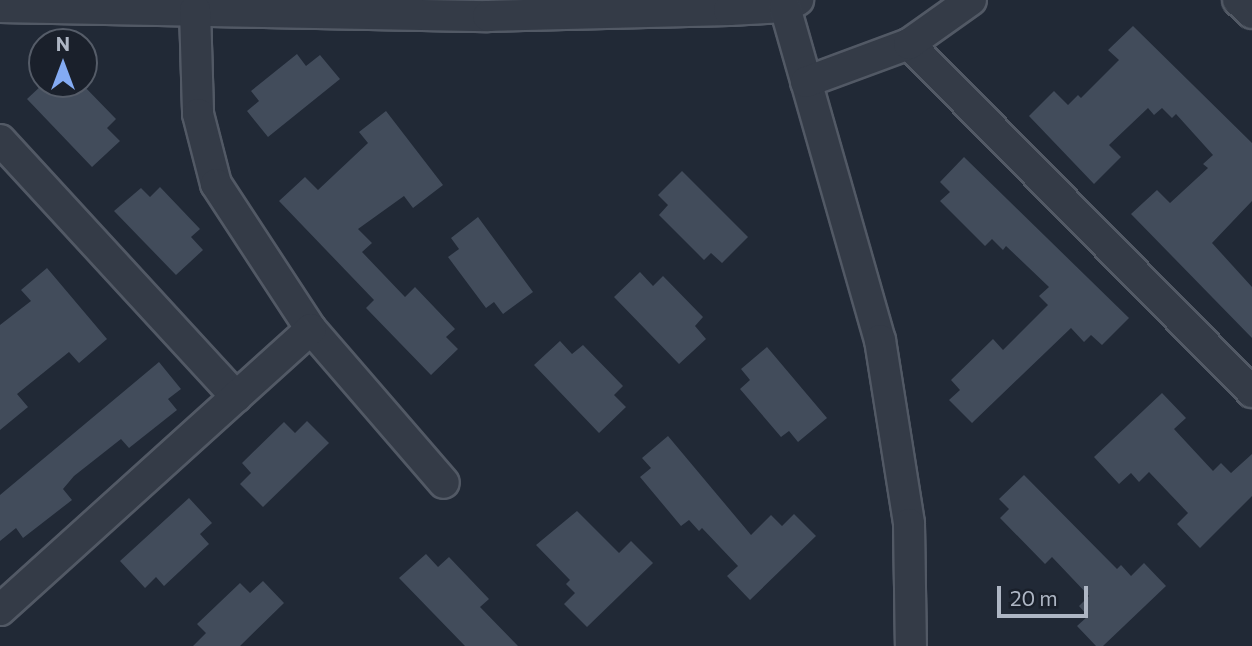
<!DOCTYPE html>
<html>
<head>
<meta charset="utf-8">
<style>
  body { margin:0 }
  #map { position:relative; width:1252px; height:646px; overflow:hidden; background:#212936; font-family:Commissioner,sans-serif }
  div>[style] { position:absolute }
  .building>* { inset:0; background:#424c5b }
  .roads { filter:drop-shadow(2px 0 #525965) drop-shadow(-2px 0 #525965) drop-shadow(0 2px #525965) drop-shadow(0 -2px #525965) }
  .minor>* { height:30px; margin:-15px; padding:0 15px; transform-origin:15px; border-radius:15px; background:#343b47 }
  span { translate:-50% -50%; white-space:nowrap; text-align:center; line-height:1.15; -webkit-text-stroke:6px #1a202b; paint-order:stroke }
  .north { position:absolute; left:28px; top:28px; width:70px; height:70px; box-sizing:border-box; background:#1a202b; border:2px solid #555c68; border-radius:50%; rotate:0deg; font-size:19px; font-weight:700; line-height:28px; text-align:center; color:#aeb6c4 }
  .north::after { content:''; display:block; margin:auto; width:24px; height:32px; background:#84abf3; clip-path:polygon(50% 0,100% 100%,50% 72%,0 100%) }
  .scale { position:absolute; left:997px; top:586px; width:91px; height:32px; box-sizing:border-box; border:4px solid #aeb6c4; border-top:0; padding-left:9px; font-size:21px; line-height:24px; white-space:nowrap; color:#aeb6c4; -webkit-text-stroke:5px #1a202b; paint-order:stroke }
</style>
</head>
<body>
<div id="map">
  <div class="building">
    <div style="clip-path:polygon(1133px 26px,1252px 143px,1252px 201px,1212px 243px,1252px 287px,1252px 338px,1131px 214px,1157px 190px,1170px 203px,1208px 168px,1203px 164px,1213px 155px,1176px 114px,1172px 118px,1162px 108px,1154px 115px,1148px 108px,1109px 145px,1121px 157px,1094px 184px,1029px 116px,1054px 91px,1068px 105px,1078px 95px,1081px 98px,1119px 60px,1108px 50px)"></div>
    <div style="clip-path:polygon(297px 54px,306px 66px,320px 55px,340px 79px,268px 137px,247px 111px,259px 101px,251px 91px)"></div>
    <div style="clip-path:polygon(43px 84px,82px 84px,116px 119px,107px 128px,120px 141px,92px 167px,27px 99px)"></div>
    <div style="clip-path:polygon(386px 111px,443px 185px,413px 208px,404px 196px,358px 229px,372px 243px,362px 252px,405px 297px,415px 287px,455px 329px,446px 337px,458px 349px,431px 375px,366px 308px,374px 300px,279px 201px,305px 177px,318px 190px,368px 143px,359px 132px)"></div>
    <div style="clip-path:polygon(964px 157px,1129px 318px,1102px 345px,1091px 335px,1084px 342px,1071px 328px,972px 423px,949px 400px,960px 390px,951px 380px,993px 339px,1003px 350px,1048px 305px,1039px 296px,1049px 287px,1006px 246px,1003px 250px,992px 239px,985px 246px,940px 201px,950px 192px,940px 182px)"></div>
    <div style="clip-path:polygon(682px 171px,748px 237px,722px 263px,711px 253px,704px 260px,659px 215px,668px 205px,658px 195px)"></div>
    <div style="clip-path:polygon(160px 187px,200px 229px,191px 237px,203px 250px,176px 275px,114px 211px,141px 188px,150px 197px)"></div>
    <div style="clip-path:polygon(478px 217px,533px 292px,503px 314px,494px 302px,486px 308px,448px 257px,459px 249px,451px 238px)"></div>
    <div style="clip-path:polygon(47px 268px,107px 339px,79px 363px,69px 352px,17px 394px,28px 407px,0 430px,0 325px,31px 301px,21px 290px)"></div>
    <div style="clip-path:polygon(640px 272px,653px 286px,663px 276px,703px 317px,695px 326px,706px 339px,679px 364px,614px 297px)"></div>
    <div style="clip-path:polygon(560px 341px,572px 354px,583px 345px,623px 386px,614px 395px,626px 407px,599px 433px,534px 365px)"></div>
    <div style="clip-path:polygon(767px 347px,827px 418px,798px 442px,789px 431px,781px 437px,740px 389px,750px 380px,741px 369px)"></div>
    <div style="clip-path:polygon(159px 362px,181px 389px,168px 399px,177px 410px,129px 448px,121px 439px,74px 476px,63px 489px,72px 500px,23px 538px,16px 528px,0 541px,0 495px)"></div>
    <div style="clip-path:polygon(1162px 393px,1186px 418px,1174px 429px,1213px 471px,1221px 463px,1231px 473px,1252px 454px,1252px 496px,1200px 548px,1177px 524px,1188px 513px,1149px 472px,1139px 482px,1131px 473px,1119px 484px,1094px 457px)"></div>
    <div style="clip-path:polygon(307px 421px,329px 443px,263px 507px,240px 484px,251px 473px,242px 463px,284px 422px,295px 433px)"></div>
    <div style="clip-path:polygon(668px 436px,751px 535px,771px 515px,782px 526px,794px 514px,816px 536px,750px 600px,727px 576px,738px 566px,702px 528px,699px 531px,689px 520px,681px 526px,640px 477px,651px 468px,642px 458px)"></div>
    <div style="clip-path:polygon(1024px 475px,1117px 569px,1121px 565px,1131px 576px,1144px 563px,1166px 586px,1103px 646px,1096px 646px,1077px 626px,1088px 616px,1079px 606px,1089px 596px,1052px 557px,1045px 564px,1000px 518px,1009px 509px,999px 499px)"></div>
    <div style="clip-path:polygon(189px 498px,212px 523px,200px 534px,209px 544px,164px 586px,156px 577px,145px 588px,120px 561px)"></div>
    <div style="clip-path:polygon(577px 511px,619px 553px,631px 541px,653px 563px,587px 627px,564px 604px,575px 593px,566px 584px,570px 580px,536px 545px)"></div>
    <div style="clip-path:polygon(426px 554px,438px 567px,449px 557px,489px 599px,480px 607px,518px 646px,465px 646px,399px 578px)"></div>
    <div style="clip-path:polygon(263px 581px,284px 603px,240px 646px,193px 646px,206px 633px,197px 624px,240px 583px,250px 593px)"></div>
  </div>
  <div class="roads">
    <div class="minor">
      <div style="left:1238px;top:0;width:19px;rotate:43deg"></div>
      <div style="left:0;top:7px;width:488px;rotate:1.1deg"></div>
      <div style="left:488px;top:16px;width:241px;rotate:-1.4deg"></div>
      <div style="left:729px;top:10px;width:56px;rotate:-3.1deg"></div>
      <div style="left:785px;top:7px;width:15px;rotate:-28deg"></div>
      <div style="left:785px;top:7px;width:346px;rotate:74.1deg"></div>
      <div style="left:880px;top:340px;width:186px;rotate:81deg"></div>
      <div style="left:909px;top:524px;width:122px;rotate:89.1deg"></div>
      <div style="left:195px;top:10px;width:104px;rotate:88.3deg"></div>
      <div style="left:198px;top:114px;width:72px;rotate:75.6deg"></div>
      <div style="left:216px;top:184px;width:173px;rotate:56.8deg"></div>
      <div style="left:311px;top:329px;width:203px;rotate:49.2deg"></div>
      <div style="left:909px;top:44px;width:489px;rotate:45.4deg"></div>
      <div style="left:806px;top:82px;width:110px;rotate:-20.3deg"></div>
      <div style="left:909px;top:44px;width:76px;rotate:-35.4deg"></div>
      <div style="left:0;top:140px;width:349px;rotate:47.4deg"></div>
      <div style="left:0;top:610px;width:419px;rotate:-42.1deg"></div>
    </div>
  </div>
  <div class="north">N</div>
  <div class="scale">20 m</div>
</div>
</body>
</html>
